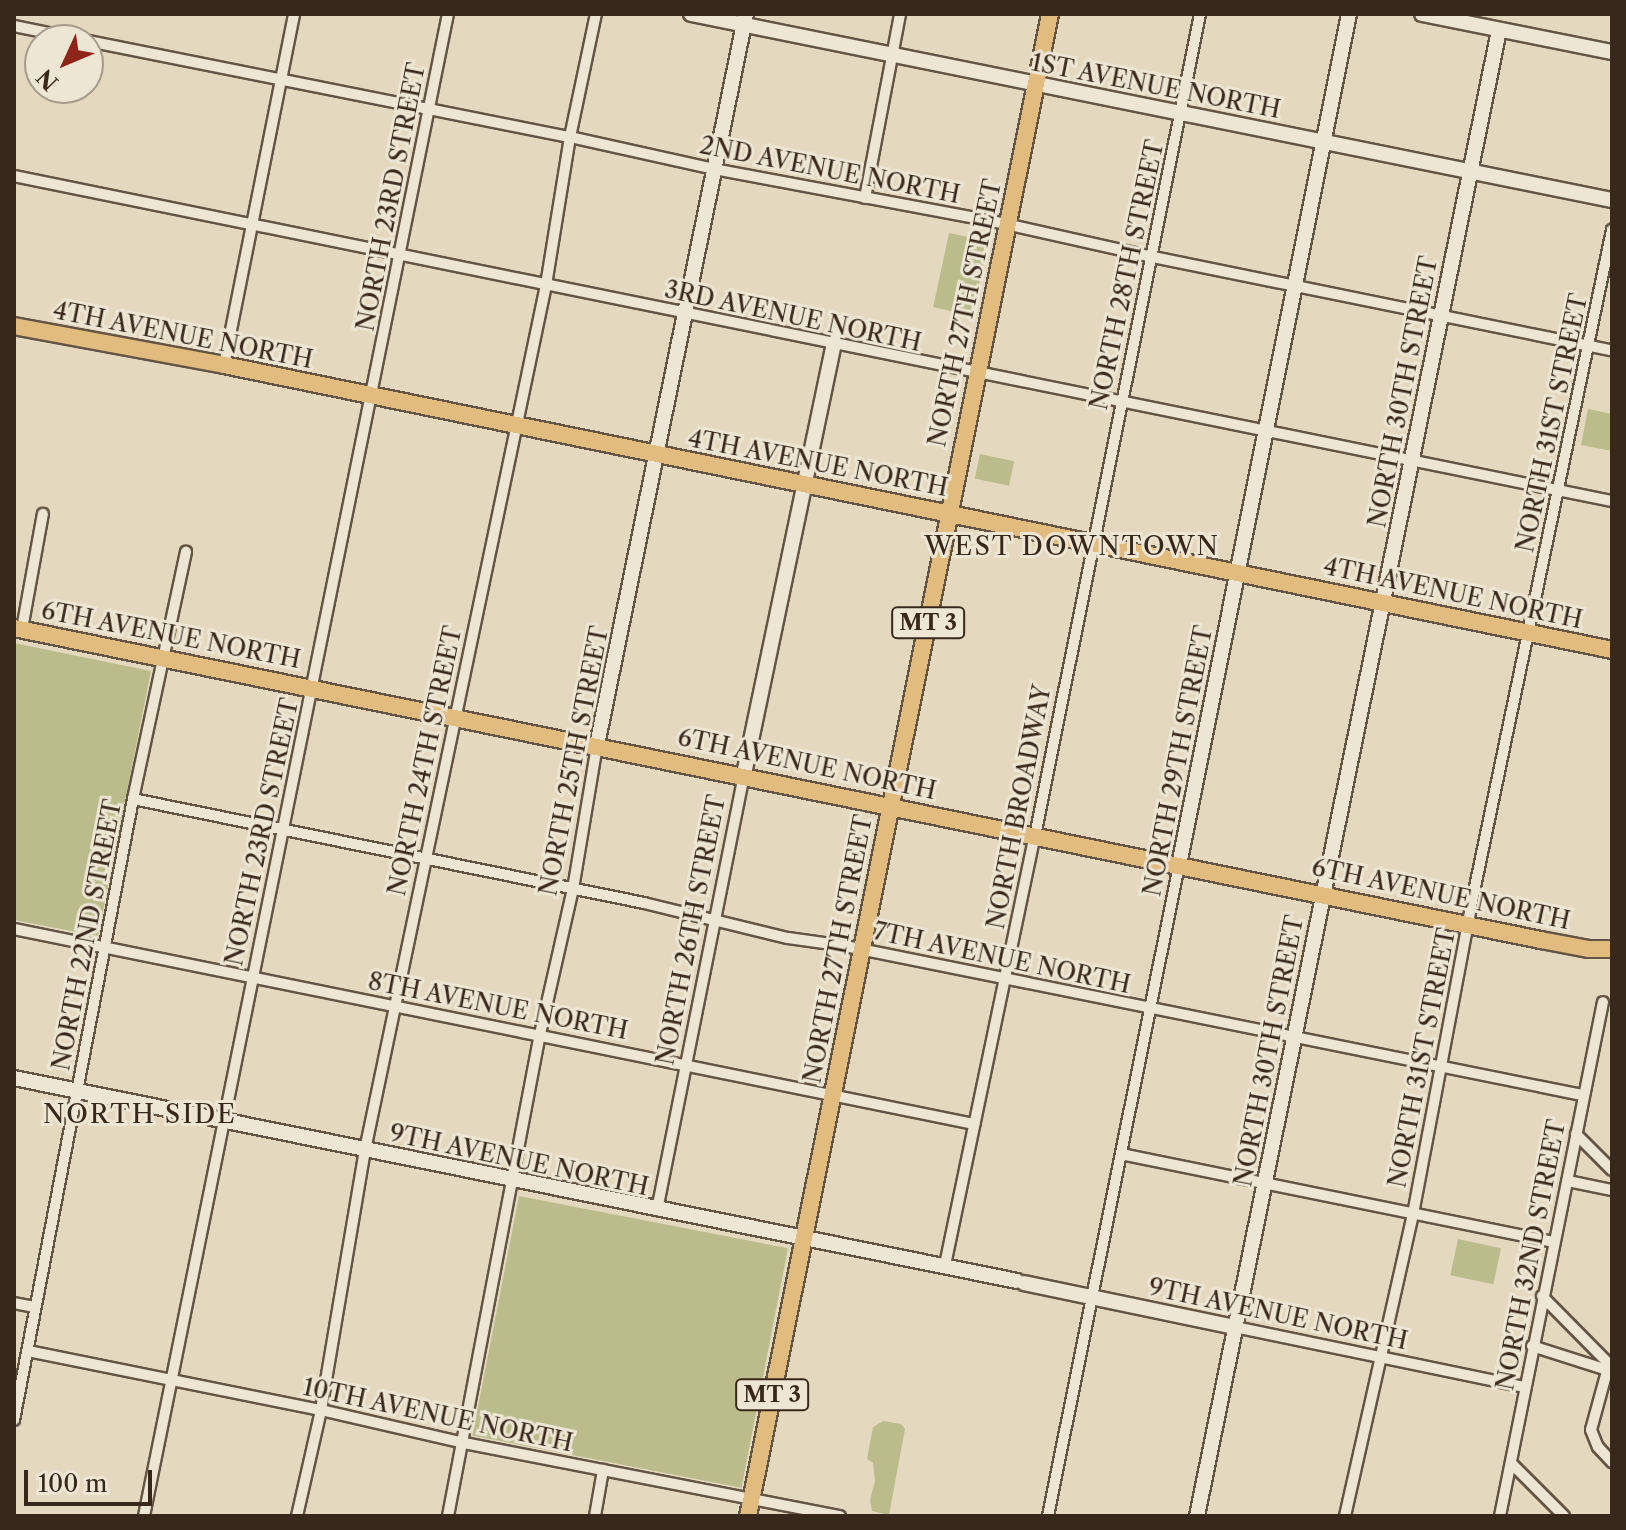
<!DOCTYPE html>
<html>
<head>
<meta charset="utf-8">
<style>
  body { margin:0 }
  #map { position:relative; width:1626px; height:1530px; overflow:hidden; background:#e4d8be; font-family:"Libre Caslon Text",serif }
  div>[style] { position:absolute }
  .green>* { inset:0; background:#bbbc8c; transform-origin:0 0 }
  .roads { filter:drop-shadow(2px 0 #635444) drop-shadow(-2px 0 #635444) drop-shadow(0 2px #635444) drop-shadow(0 -2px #635444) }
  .street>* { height:10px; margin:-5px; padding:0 5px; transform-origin:5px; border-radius:5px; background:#ede6d5 }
  .secondary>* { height:14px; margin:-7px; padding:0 7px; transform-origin:7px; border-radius:7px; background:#ede6d5 }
  .primary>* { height:16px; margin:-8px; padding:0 8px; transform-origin:8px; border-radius:8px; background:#e2bc7f }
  span { translate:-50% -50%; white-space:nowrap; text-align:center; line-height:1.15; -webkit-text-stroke:6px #ede6d5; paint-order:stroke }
  .shield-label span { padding:2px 6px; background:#ede6d5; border:2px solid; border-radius:6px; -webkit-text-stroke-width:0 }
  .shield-label { font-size:22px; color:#38281b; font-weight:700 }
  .street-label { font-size:24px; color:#38281b }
  .neighbourhood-label { font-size:26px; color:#38281b; letter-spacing:2px }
  .frame { position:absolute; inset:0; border:16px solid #38281b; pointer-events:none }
  .north { position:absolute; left:24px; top:24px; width:80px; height:80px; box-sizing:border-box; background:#ede6d5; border:2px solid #a59a8b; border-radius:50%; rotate:226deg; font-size:22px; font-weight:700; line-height:32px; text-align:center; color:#38281b }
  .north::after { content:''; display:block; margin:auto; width:28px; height:36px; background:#8f2418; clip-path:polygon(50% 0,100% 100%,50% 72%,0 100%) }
  .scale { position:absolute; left:24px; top:1470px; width:128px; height:36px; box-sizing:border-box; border:4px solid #38281b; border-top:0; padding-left:10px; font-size:24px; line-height:28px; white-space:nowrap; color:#38281b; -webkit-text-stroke:6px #ede6d5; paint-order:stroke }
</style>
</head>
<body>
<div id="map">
  <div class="green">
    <div style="left:949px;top:233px;width:40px;height:76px;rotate:12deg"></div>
    <div style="clip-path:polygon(1588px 409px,1612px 414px,1612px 451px,1581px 445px)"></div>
    <div style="left:980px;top:454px;width:35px;height:25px;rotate:12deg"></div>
    <div style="clip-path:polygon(14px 643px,151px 671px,98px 936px,14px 920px)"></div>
    <div style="left:519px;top:1196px;width:274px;height:244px;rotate:11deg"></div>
    <div style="left:1458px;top:1239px;width:44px;height:37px;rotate:12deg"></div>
    <div style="clip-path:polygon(883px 1421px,901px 1424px,905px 1429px,889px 1515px,872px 1511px,870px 1500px,875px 1481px,873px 1463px,867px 1459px,873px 1427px)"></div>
  </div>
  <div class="roads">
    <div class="street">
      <div style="left:14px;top:26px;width:70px;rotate:11.5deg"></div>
      <div style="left:88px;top:41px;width:491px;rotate:11.3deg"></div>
      <div style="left:570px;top:137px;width:148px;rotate:12.5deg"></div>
      <div style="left:714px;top:169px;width:283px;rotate:10.6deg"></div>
      <div style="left:992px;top:221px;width:165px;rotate:12.6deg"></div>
      <div style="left:1153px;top:257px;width:468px;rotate:11.5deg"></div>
      <div style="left:14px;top:176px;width:1631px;rotate:11.5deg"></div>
      <div style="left:865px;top:198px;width:187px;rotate:-79.2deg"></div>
      <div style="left:834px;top:345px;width:15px;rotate:-79deg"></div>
      <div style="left:224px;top:365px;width:358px;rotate:-78.7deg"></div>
      <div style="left:22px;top:629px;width:117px;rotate:-79.7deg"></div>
      <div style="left:133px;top:799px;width:521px;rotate:11.5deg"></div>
      <div style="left:644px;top:903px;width:148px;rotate:13.7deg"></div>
      <div style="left:788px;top:938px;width:58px;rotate:8deg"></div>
      <div style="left:845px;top:946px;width:752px;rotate:11.43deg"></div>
      <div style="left:14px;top:929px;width:980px;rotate:11.48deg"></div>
      <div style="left:1576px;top:1134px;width:51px;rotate:45deg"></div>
      <div style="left:1121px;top:1154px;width:441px;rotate:11.5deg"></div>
      <div style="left:1568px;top:1181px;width:45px;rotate:11.6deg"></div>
      <div style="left:657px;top:1210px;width:445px;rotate:-78.7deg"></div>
      <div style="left:945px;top:1265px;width:438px;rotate:-78.2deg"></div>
      <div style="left:1035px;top:836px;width:838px;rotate:-78.65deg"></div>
      <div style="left:1542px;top:1296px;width:100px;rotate:45.4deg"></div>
      <div style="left:14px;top:1303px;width:20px;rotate:11deg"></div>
      <div style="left:1235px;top:1327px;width:295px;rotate:11.7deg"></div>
      <div style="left:1532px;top:1346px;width:79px;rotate:17.7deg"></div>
      <div style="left:28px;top:1351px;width:299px;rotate:11.4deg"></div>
      <div style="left:321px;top:1410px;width:147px;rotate:13deg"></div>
      <div style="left:464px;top:1443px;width:383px;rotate:11deg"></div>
      <div style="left:1609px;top:1364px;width:68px;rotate:105.3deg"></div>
      <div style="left:1591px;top:1430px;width:18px;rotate:68deg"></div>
      <div style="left:1598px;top:1447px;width:21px;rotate:47deg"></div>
      <div style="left:14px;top:1420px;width:632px;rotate:-79.15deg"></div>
      <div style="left:133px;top:799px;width:253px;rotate:-77.9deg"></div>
      <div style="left:1511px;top:1463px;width:75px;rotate:45deg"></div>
      <div style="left:144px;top:1516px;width:1532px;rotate:-78.56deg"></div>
      <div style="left:297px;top:1516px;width:109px;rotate:-77.2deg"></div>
      <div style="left:321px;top:1410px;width:264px;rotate:-80.4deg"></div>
      <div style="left:365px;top:1150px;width:884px;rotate:-78.18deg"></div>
      <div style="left:546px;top:285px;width:150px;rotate:-80.8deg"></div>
      <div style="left:570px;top:137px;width:126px;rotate:-78.1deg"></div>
      <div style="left:448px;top:1516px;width:491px;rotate:-79.2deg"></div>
      <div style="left:540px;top:1034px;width:149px;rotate:-77.2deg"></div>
      <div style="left:573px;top:889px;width:146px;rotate:-80.5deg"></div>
      <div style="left:595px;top:1516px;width:47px;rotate:-80.1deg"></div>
      <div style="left:1048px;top:1516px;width:664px;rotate:-78.62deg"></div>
      <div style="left:1345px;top:1516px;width:310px;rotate:-77.3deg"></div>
      <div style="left:1413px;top:1214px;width:308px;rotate:-79.3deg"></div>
      <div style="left:1470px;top:911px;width:696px;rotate:-78.22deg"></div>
      <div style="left:1500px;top:1516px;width:524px;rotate:-78.67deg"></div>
    </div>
    <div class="secondary">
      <div style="left:691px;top:14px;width:940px;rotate:11.42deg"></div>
      <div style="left:1422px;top:14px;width:194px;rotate:11.3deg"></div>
      <div style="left:597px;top:745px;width:746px;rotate:-78.48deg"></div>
      <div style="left:744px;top:774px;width:438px;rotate:-78.2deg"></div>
      <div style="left:1179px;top:865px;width:868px;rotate:-78.7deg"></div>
      <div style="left:14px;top:1078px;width:1023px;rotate:11.44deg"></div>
      <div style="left:1024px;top:1283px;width:216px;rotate:11.8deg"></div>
      <div style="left:1197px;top:1516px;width:1516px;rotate:-78.51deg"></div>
    </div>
    <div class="primary">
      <div style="left:14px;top:326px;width:214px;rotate:10.5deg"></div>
      <div style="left:224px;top:365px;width:1417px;rotate:11.6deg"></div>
      <div style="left:14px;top:628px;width:1559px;rotate:11.55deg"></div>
      <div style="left:1541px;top:940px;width:49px;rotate:10.6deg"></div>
      <div style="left:1589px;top:949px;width:23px"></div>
      <div style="left:748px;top:1516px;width:1532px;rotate:-78.63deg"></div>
    </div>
  </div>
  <div class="shield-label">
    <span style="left:928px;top:623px">MT 3</span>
    <span style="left:772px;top:1395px">MT 3</span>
  </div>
  <div class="street-label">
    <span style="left:1156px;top:86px;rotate:11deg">1ST AVENUE NORTH</span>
    <span style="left:830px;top:170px;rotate:11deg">2ND AVENUE NORTH</span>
    <span style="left:391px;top:197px;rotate:-79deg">NORTH 23RD STREET</span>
    <span style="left:1127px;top:275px;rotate:-78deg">NORTH 28TH STREET</span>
    <span style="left:965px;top:313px;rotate:-78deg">NORTH 27TH STREET</span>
    <span style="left:793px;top:316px;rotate:12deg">3RD AVENUE NORTH</span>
    <span style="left:183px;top:335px;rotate:11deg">4TH AVENUE NORTH</span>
    <span style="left:1403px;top:392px;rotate:-79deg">NORTH 30TH STREET</span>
    <span style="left:1552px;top:423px;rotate:-78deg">NORTH 31ST STREET</span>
    <span style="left:818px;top:463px;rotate:11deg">4TH AVENUE NORTH</span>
    <span style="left:1453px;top:593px;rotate:12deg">4TH AVENUE NORTH</span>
    <span style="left:171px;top:635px;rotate:11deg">6TH AVENUE NORTH</span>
    <span style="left:425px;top:761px;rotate:-78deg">NORTH 24TH STREET</span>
    <span style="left:574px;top:761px;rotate:-79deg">NORTH 25TH STREET</span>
    <span style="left:1178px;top:761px;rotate:-79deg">NORTH 29TH STREET</span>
    <span style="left:807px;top:764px;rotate:12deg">6TH AVENUE NORTH</span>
    <span style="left:1019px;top:807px;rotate:-79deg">NORTH BROADWAY</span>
    <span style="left:262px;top:832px;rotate:-78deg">NORTH 23RD STREET</span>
    <span style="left:1441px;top:894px;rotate:12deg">6TH AVENUE NORTH</span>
    <span style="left:691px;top:930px;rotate:-79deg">NORTH 26TH STREET</span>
    <span style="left:87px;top:935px;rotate:-79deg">NORTH 22ND STREET</span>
    <span style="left:838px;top:949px;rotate:-79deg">NORTH 27TH STREET</span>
    <span style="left:1002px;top:958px;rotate:12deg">7TH AVENUE NORTH</span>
    <span style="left:498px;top:1006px;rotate:11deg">8TH AVENUE NORTH</span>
    <span style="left:1269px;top:1051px;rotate:-79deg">NORTH 30TH STREET</span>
    <span style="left:1422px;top:1058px;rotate:-79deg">NORTH 31ST STREET</span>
    <span style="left:519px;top:1160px;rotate:12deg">9TH AVENUE NORTH</span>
    <span style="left:1531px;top:1255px;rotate:-79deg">NORTH 32ND STREET</span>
    <span style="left:1278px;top:1314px;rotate:12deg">9TH AVENUE NORTH</span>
    <span style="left:438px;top:1415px;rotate:12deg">10TH AVENUE NORTH</span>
  </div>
  <div class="neighbourhood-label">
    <span style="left:1072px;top:547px">WEST DOWNTOWN</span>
    <span style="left:140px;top:1115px">NORTH SIDE</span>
  </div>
  <div class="frame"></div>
  <div class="north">N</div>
  <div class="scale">100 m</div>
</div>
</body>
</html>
